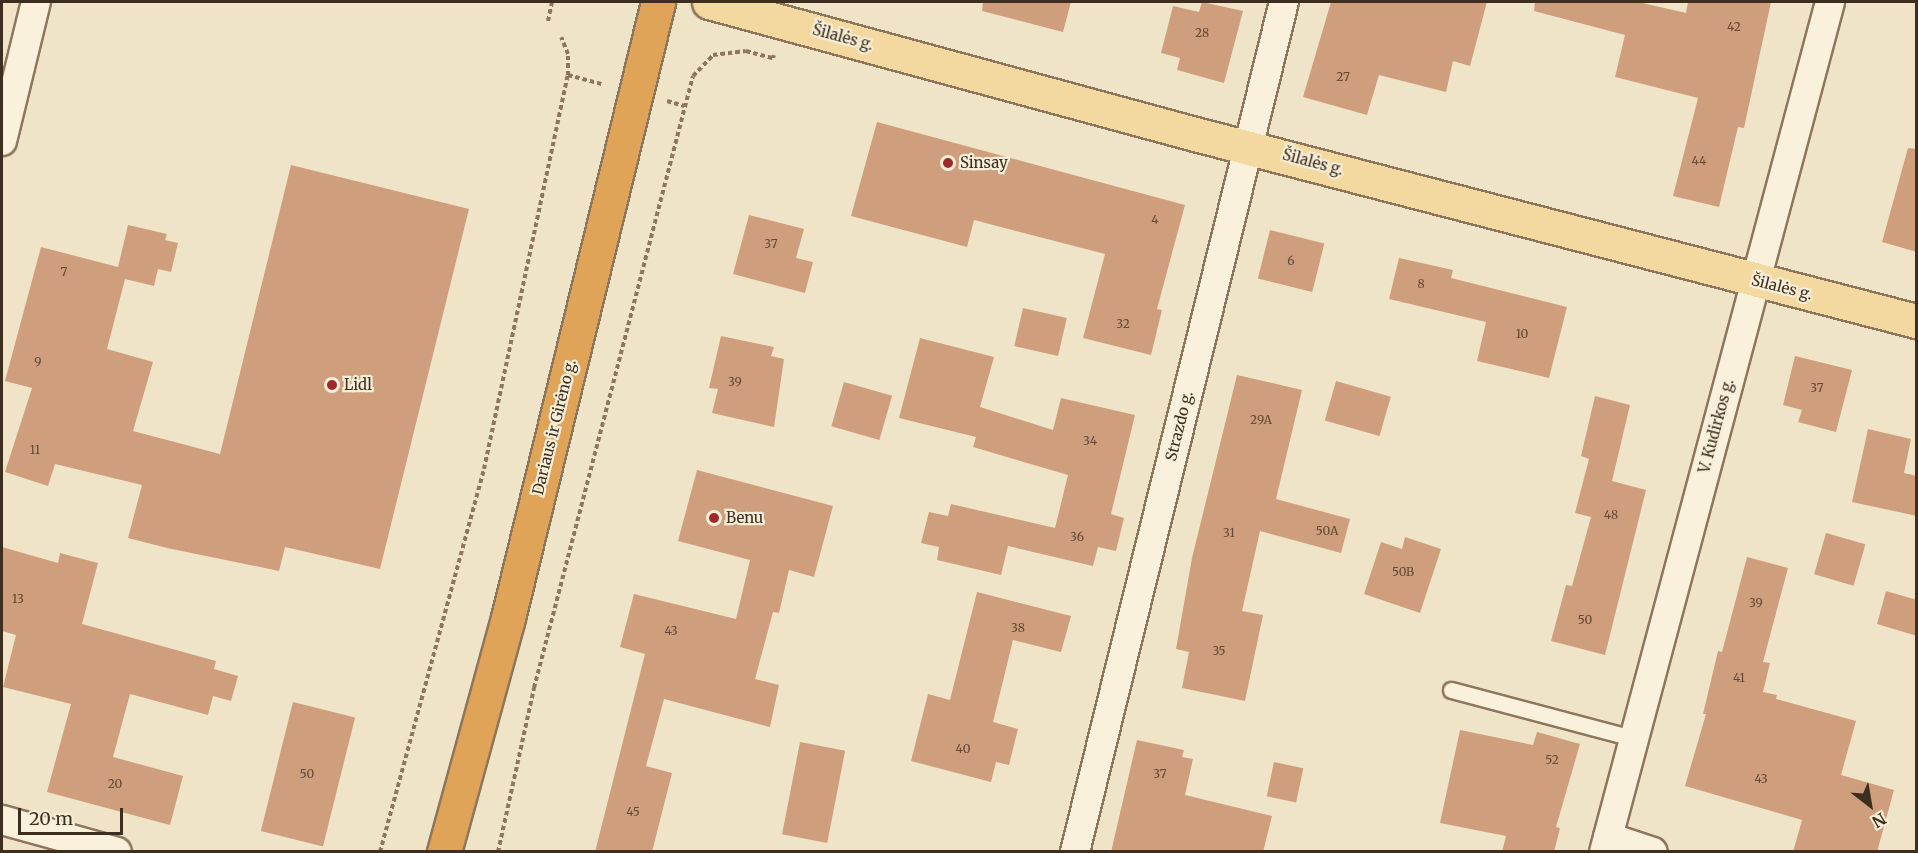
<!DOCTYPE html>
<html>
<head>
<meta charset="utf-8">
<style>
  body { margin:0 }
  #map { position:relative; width:1918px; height:853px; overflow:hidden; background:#f0e4c8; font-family:Merriweather,serif }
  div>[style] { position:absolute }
  .building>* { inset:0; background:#cf9f7d; transform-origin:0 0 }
  .path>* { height:4px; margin-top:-2px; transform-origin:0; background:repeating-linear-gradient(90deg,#8d765c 0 4.5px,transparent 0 7.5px) }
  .roads { filter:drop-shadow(2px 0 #8d765c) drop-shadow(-2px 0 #8d765c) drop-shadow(0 2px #8d765c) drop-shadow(0 -2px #8d765c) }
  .lane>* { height:15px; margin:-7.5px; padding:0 7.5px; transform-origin:7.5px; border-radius:7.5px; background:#faf1dc }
  .street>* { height:28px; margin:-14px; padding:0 14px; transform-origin:14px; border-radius:14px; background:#faf1dc }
  .primary>* { height:33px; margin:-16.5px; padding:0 16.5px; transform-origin:16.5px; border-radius:16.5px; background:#f3d9a0 }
  .highway>* { height:33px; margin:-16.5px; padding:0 16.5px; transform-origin:16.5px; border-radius:16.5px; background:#e0a458 }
  .dots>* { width:16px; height:16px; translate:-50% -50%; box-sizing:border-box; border:3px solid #f7eed8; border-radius:50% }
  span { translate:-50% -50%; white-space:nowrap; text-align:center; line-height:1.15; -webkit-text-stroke:4.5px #f7eed8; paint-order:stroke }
  .number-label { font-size:12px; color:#624a37 }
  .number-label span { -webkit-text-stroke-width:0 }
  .street-label { font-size:15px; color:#3d2e20 }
  .poi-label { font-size:15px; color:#3d2e20 }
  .left { translate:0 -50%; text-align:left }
  .frame { position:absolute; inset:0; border:3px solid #3d2e20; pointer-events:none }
  .north { position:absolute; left:1840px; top:775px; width:60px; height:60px; -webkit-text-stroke:4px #f7eed8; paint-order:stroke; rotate:149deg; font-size:16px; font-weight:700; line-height:24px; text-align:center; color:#3d2e20 }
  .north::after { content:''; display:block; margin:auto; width:21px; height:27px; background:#3d2e20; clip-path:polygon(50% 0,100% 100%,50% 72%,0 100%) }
  .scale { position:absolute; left:18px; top:808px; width:105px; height:27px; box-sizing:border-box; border:3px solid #3d2e20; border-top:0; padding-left:8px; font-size:18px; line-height:21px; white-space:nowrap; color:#3d2e20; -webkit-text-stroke:4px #f7eed8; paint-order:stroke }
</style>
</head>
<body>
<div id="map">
  <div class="building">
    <div style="clip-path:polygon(983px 2px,1071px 2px,1063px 32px,982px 11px)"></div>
    <div style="clip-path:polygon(1202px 2px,1243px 11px,1224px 83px,1177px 70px,1180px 58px,1161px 53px,1173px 6px,1199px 12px)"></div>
    <div style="clip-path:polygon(1331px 2px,1487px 2px,1470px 66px,1453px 61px,1446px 92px,1379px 75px,1367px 115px,1303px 97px)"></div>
    <div style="clip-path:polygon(1535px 2px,1638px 2px,1686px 13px,1688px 2px,1771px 2px,1744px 128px,1738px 127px,1719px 207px,1673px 196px,1698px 98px,1615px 77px,1625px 35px,1534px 11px)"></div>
    <div style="clip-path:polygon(877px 122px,1185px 205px,1157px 309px,1162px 310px,1151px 355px,1083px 338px,1105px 254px,974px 220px,967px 247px,851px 216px)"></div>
    <div style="clip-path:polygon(1908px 148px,1917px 149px,1917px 252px,1882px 242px)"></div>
    <div style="clip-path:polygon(291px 165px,469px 209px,380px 569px,285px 547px,279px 571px,167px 548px,128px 538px,142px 485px,55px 464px,48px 486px,5px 472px,32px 388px,5px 381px,41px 247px,118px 267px,128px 225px,167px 234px,165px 240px,178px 243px,171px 272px,158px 269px,154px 286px,125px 279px,107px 349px,153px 362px,133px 431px,220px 454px)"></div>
    <div style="clip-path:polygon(749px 215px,804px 229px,796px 258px,813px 262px,805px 293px,733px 274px)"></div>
    <div style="left:1270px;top:230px;width:56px;height:50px;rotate:14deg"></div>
    <div style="clip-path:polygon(1399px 258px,1453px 270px,1451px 278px,1567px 307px,1549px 378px,1477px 361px,1486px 322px,1389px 299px)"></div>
    <div style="left:1023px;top:308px;width:45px;height:39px;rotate:13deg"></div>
    <div style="clip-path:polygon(721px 336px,774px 347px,771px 356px,784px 359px,774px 427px,712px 413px,718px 389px,709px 388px)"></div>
    <div style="clip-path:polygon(920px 338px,994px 357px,980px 407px,1053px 430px,1061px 398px,1135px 415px,1111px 514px,1124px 518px,1116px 551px,1098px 547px,1093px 566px,1008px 546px,1001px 575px,937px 560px,939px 547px,921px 543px,929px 512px,948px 516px,951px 504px,1055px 528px,1068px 475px,973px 447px,976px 437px,899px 418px)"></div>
    <div style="clip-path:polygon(1795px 356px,1852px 370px,1836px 432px,1798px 422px,1802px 410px,1783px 405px)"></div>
    <div style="clip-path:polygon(1237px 375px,1302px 390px,1276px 499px,1350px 519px,1341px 553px,1260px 531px,1242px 611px,1263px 615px,1245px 701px,1182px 688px,1189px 652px,1176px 649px,1192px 558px)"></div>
    <div style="left:1336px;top:381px;width:57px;height:41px;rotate:16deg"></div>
    <div style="left:844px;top:382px;width:50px;height:46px;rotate:16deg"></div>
    <div style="clip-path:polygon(1595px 396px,1630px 405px,1612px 481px,1646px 490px,1605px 655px,1551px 641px,1566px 585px,1572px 586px,1591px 517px,1575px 513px,1589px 459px,1581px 456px)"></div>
    <div style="clip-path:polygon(1868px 429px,1911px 439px,1904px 473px,1917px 476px,1917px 516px,1852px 502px)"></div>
    <div style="clip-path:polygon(697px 470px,833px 506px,814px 577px,789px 570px,779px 613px,773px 612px,755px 679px,779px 685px,770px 727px,664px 699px,646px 766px,672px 773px,652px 852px,595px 852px,645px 654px,620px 647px,634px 594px,736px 619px,750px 560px,678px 541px)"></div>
    <div style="left:1826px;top:533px;width:41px;height:43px;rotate:16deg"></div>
    <div style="clip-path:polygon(1405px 537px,1441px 549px,1420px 613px,1364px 594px,1381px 542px,1402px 549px)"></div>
    <div style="clip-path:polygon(2px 547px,58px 563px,60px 553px,98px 563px,82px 624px,216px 661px,214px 669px,238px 676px,231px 701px,213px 696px,208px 715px,130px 694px,113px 757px,183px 776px,170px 825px,47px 792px,71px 704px,3px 687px,16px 635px,2px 631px)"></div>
    <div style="clip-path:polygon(1747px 557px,1788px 568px,1763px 662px,1770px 663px,1763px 692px,1777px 695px,1776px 699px,1856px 721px,1841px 775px,1894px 790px,1877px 852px,1793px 852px,1802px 820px,1685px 786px,1706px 714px,1703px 714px,1718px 651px,1722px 652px)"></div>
    <div style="clip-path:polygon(1886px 591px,1917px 600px,1917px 636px,1877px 624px)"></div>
    <div style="clip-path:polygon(977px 592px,1071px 616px,1061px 652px,1013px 640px,993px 722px,1018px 729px,1009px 765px,996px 762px,991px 782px,911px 761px,928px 694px,950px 700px)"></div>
    <div style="left:293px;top:702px;width:64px;height:133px;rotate:14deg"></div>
    <div style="clip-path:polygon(1460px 730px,1533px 745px,1537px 732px,1580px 744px,1556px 827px,1560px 828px,1554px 852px,1502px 852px,1506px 836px,1440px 823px)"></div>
    <div style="clip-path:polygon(1137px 740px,1184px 750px,1182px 757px,1193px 759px,1185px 795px,1272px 816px,1263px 852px,1111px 852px)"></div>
    <div style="left:800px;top:742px;width:46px;height:94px;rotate:11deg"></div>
    <div style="left:1274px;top:762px;width:30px;height:35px;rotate:12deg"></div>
  </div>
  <div class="path">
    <div style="left:548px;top:21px;width:19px;rotate:-78deg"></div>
    <div style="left:568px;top:75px;width:35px;rotate:15deg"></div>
    <div style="left:667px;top:101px;width:18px;rotate:16deg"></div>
    <div style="left:380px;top:852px;width:397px;rotate:-74.8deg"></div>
    <div style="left:484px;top:469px;width:403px;rotate:-78deg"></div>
    <div style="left:568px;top:75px;width:21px;rotate:-90deg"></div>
    <div style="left:568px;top:54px;width:18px;rotate:-112deg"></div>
    <div style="left:498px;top:852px;width:168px;rotate:-77.6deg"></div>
    <div style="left:534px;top:688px;width:632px;rotate:-75.44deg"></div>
    <div style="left:693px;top:76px;width:29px;rotate:-46deg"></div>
    <div style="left:713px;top:55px;width:33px;rotate:-7deg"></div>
    <div style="left:746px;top:51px;width:28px;rotate:15deg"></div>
    <div style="left:773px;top:58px;width:3px;rotate:-72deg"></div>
  </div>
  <div class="roads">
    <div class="lane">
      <div style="left:1451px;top:690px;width:188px;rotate:14.8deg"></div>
    </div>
    <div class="street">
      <div style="left:2px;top:141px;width:143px;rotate:-76.3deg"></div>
      <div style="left:2px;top:820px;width:119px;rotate:15.5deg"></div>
      <div style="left:1608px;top:837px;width:47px;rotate:18.4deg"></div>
      <div style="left:1075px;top:852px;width:875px;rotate:-76.19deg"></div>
      <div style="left:1604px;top:852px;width:880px;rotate:-75.11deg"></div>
    </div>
    <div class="primary">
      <div style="left:709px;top:2px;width:504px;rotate:15.2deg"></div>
      <div style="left:1195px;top:134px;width:745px;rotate:14.54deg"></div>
    </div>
    <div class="highway">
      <div style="left:444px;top:852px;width:243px;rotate:-74.7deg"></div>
      <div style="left:508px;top:618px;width:634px;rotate:-76.31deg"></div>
    </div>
  </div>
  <div class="dots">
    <div style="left:948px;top:163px;background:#9e2a2b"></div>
    <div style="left:332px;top:385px;background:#9e2a2b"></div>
    <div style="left:714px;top:518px;background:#9e2a2b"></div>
  </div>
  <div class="number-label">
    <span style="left:1734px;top:27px">42</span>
    <span style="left:1202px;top:33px">28</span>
    <span style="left:1343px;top:77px">27</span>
    <span style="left:1699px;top:161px">44</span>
    <span style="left:1155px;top:220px">4</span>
    <span style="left:771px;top:244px">37</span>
    <span style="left:1291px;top:261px">6</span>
    <span style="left:64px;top:272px">7</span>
    <span style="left:1421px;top:284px">8</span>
    <span style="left:1123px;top:324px">32</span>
    <span style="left:1522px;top:334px">10</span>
    <span style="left:38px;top:362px">9</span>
    <span style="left:735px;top:382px">39</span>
    <span style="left:1817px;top:388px">37</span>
    <span style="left:1261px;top:420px">29A</span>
    <span style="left:1090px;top:441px">34</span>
    <span style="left:35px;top:450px">11</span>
    <span style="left:1611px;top:515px">48</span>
    <span style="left:1327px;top:531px">50A</span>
    <span style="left:1229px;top:533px">31</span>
    <span style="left:1077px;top:537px">36</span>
    <span style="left:1403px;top:572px">50B</span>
    <span style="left:18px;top:599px">13</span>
    <span style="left:1756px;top:603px">39</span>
    <span style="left:1585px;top:620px">50</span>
    <span style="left:1018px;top:628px">38</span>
    <span style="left:671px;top:631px">43</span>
    <span style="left:1219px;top:651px">35</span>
    <span style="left:1739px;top:678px">41</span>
    <span style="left:963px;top:749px">40</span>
    <span style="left:1552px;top:760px">52</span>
    <span style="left:307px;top:774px">50</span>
    <span style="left:1160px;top:774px">37</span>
    <span style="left:1761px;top:779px">43</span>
    <span style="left:115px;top:784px">20</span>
    <span style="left:633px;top:812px">45</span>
  </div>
  <div class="street-label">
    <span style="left:843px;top:37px;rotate:15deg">Šilalės g.</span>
    <span style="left:1313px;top:162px;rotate:15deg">Šilalės g.</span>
    <span style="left:1782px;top:287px;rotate:14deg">Šilalės g.</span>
    <span style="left:1179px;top:426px;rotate:-76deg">Strazdo g.</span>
    <span style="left:1716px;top:426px;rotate:-75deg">V. Kudirkos g.</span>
    <span style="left:554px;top:427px;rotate:-76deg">Dariaus ir Girėno g.</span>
  </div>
  <div class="poi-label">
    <span class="left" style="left:960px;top:163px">Sinsay</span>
    <span class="left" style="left:344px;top:385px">Lidl</span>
    <span class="left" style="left:726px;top:518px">Benu</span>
  </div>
  <div class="frame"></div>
  <div class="north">N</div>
  <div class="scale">20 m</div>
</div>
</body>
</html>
